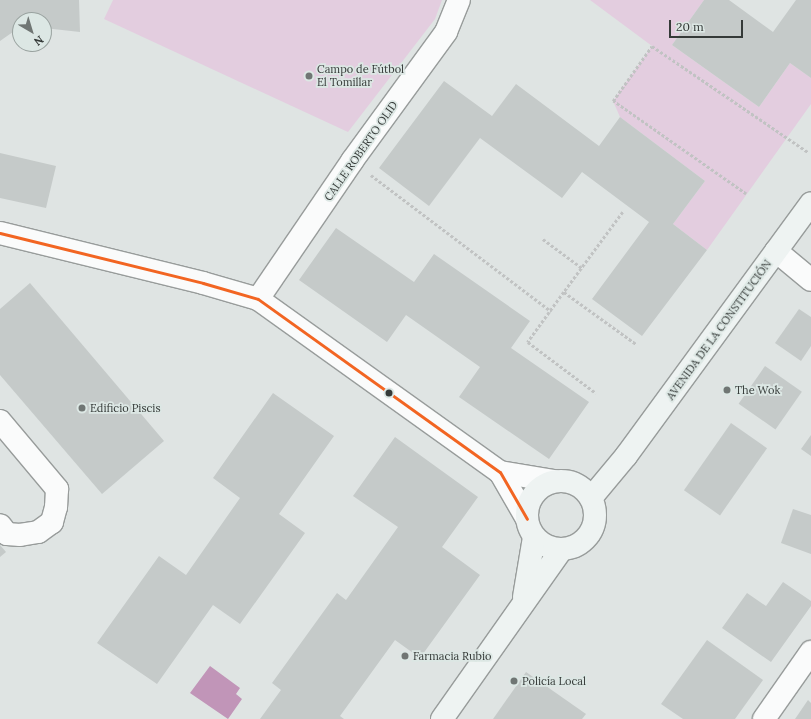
<!DOCTYPE html>
<html>
<head>
<meta charset="utf-8">
<style>
  body { margin:0 }
  #map { position:relative; width:811px; height:719px; overflow:hidden; background:#dfe4e3; font-family:Lora,serif }
  div>[style] { position:absolute }
  .green>* { inset:0; background:#e3cddf }
  .water>* { inset:0; background:#c195b8 }
  .building>* { inset:0; background:#c5cac9; transform-origin:0 0 }
  .path>* { height:2.5px; margin-top:-1.25px; transform-origin:0; background:repeating-linear-gradient(90deg,#c1c3c3 0 3px,transparent 0 5px) }
  .roads { filter:drop-shadow(1px 0 #989c9b) drop-shadow(-1px 0 #989c9b) drop-shadow(0 1px #989c9b) drop-shadow(0 -1px #989c9b) }
  .minor>* { height:22px; margin:-11px; padding:0 11px; transform-origin:11px; border-radius:11px; background:#fafbfb }
  .secondary>* { height:22px; margin:-11px; padding:0 11px; transform-origin:11px; border-radius:11px; background:#eef3f2 }
  .secondary>.ring { margin:-11px; padding:0; box-sizing:content-box; background:none; border:22px solid #eef3f2; border-radius:50% }
  .bus-1>* { height:3px; margin:-1.5px; padding:0 1.5px; transform-origin:1.5px; border-radius:1.5px; background:#f26522 }
  .dots>* { width:11px; height:11px; translate:-50% -50%; box-sizing:border-box; border:2px solid #dce7e4; border-radius:50% }
  span { translate:-50% -50%; white-space:nowrap; text-align:center; line-height:1.15; -webkit-text-stroke:3.5px #dce7e4; paint-order:stroke }
  .poi-label { font-size:11px; color:#353a38 }
  .left { translate:0 -50%; text-align:left }
  .street-label { font-size:11px; color:#353a38 }
  .north { position:absolute; left:12px; top:12px; width:40px; height:40px; box-sizing:border-box; background:#dce7e4; border:1px solid #99a29f; border-radius:50%; rotate:142deg; font-size:11px; font-weight:700; line-height:16px; text-align:center; color:#353a38 }
  .north::after { content:''; display:block; margin:auto; width:14px; height:18px; background:#707674; clip-path:polygon(50% 0,100% 100%,50% 72%,0 100%) }
  .scale { position:absolute; left:669px; top:20px; width:74px; height:18px; box-sizing:border-box; border:2px solid #353a38; border-top:0; padding-left:5px; font-size:12px; line-height:14px; white-space:nowrap; color:#353a38; -webkit-text-stroke:3px #dce7e4; paint-order:stroke }
</style>
</head>
<body>
<div id="map">
  <div class="green">
    <div style="clip-path:polygon(113px 0,442px 0,435px 19px,348px 132px,104px 19px)"></div>
    <div style="clip-path:polygon(590px 0,704px 0,672px 45px,759px 107px,790px 63px,811px 78px,811px 104px,707px 250px,673px 224px,705px 181px,620px 117px,613px 101px,652px 46px)"></div>
  </div>
  <div class="water">
    <div style="clip-path:polygon(210px 666px,240px 688px,236px 694px,242px 699px,228px 719px,190px 693px)"></div>
  </div>
  <div class="building">
    <div style="clip-path:polygon(0 0,79px 0,80px 32px,44px 28px,44px 20px,20px 20px,20px 27px,0 41px)"></div>
    <div style="clip-path:polygon(704px 0,729px 0,773px 32px,796px 0,811px 0,811px 78px,790px 63px,759px 107px,672px 45px)"></div>
    <div style="clip-path:polygon(444px 81px,492px 116px,516px 84px,599px 146px,620px 117px,705px 181px,673px 224px,707px 250px,642px 336px,592px 299px,649px 222px,582px 172px,562px 198px,480px 138px,429px 206px,379px 168px)"></div>
    <div style="clip-path:polygon(0 153px,56px 166px,46px 208px,0 198px)"></div>
    <div style="clip-path:polygon(336px 228px,414px 282px,434px 254px,530px 321px,511px 348px,589px 402px,549px 459px,459px 397px,480px 367px,406px 315px,387px 342px,299px 280px)"></div>
    <div style="clip-path:polygon(30px 283px,164px 441px,102px 494px,0 375px,0 309px)"></div>
    <div style="clip-path:polygon(799px 309px,811px 317px,811px 346px,801px 361px,775px 343px)"></div>
    <div style="left:765px;top:366px;width:45px;height:46px;rotate:35deg"></div>
    <div style="clip-path:polygon(273px 393px,334px 436px,279px 514px,305px 533px,240px 624px,213px 605px,157px 684px,97px 643px,159px 556px,186px 575px,240px 498px,213px 478px)"></div>
    <div style="left:731px;top:423px;width:44px;height:82px;rotate:35deg"></div>
    <div style="clip-path:polygon(811px 435px,811px 456px,801px 449px)"></div>
    <div style="clip-path:polygon(395px 437px,478px 497px,442px 547px,480px 575px,420px 658px,395px 640px,340px 716px,344px 719px,260px 719px,281px 690px,272px 683px,337px 593px,346px 600px,398px 527px,353px 496px)"></div>
    <div style="clip-path:polygon(793px 509px,811px 515px,811px 554px,781px 543px)"></div>
    <div style="clip-path:polygon(0 545px,6px 552px,0 557px)"></div>
    <div style="clip-path:polygon(783px 582px,811px 601px,811px 606px,771px 662px,722px 628px,747px 593px,766px 606px)"></div>
    <div style="clip-path:polygon(707px 640px,763px 680px,735px 719px,683px 719px,661px 704px)"></div>
    <div style="clip-path:polygon(526px 672px,586px 714px,582px 719px,493px 719px)"></div>
    <div style="clip-path:polygon(808px 700px,811px 703px,811px 719px,795px 719px)"></div>
  </div>
  <div class="path">
    <div style="left:371px;top:175px;width:226px;rotate:37.1deg"></div>
    <div style="left:746px;top:194px;width:162px;rotate:-145deg"></div>
    <div style="left:613px;top:101px;width:67px;rotate:-54.7deg"></div>
    <div style="left:652px;top:46px;width:189px;rotate:34.2deg"></div>
    <div style="left:623px;top:212px;width:99px;rotate:126.4deg"></div>
    <div style="left:564px;top:292px;width:89px;rotate:35.8deg"></div>
    <div style="left:543px;top:239px;width:49px;rotate:36.6deg"></div>
    <div style="left:564px;top:292px;width:62px;rotate:125.8deg"></div>
    <div style="left:528px;top:342px;width:85px;rotate:36.9deg"></div>
  </div>
  <div class="roads">
    <div class="minor">
      <div style="left:0;top:233px;width:209px;rotate:13.8deg"></div>
      <div style="left:203px;top:283px;width:57px;rotate:16.2deg"></div>
      <div style="left:258px;top:299px;width:297px;rotate:35.6deg"></div>
      <div style="left:500px;top:472px;width:54px;rotate:60.1deg"></div>
      <div style="left:776px;top:251px;width:45px;rotate:39.6deg"></div>
      <div style="left:258px;top:299px;width:167px;rotate:-55.7deg"></div>
      <div style="left:352px;top:161px;width:160px;rotate:-53.9deg"></div>
      <div style="left:446px;top:32px;width:35px;rotate:-68deg"></div>
      <div style="left:0;top:421px;width:89px;rotate:50deg"></div>
      <div style="left:57px;top:489px;width:18px;rotate:93deg"></div>
      <div style="left:56px;top:507px;width:16px;rotate:105deg"></div>
      <div style="left:52px;top:522px;width:17px;rotate:144deg"></div>
      <div style="left:38px;top:532px;width:18px;rotate:171deg"></div>
      <div style="left:20px;top:535px;width:13px;rotate:-176deg"></div>
      <div style="left:7px;top:534px;width:11px;rotate:-128deg"></div>
      <div style="left:500px;top:472px;width:55px;rotate:9.5deg"></div>
      <div style="left:764px;top:719px;width:82px;rotate:-55deg"></div>
    </div>
    <div class="secondary">
      <div class="ring" style="left:527px;top:481px;width:46px;height:46px"></div>
      <div style="left:591px;top:498px;width:55px;rotate:-50.2deg"></div>
      <div style="left:626px;top:456px;width:313px;rotate:-53.8deg"></div>
      <div style="left:524px;top:597px;width:61px;rotate:-80.5deg"></div>
      <div style="left:442px;top:719px;width:207px;rotate:-54.8deg"></div>
    </div>
  </div>
  <div class="bus-1">
    <div style="left:0;top:233px;width:209px;rotate:13.8deg"></div>
    <div style="left:203px;top:283px;width:57px;rotate:16.2deg"></div>
    <div style="left:258px;top:299px;width:297px;rotate:35.6deg"></div>
    <div style="left:500px;top:472px;width:54px;rotate:60.1deg"></div>
  </div>
  <div class="dots">
    <div style="left:309px;top:76px;background:#707674"></div>
    <div style="left:727px;top:390px;background:#707674"></div>
    <div style="left:389px;top:393px;background:#353a38"></div>
    <div style="left:82px;top:408px;background:#707674"></div>
    <div style="left:405px;top:656px;background:#707674"></div>
    <div style="left:514px;top:681px;background:#707674"></div>
  </div>
  <div class="poi-label">
    <span class="left" style="left:317px;top:76px">Campo de Fútbol<br>El Tomillar</span>
    <span class="left" style="left:735px;top:390px">The Wok</span>
    <span class="left" style="left:90px;top:408px">Edificio Piscis</span>
    <span class="left" style="left:413px;top:656px">Farmacia Rubio</span>
    <span class="left" style="left:522px;top:681px">Policía Local</span>
  </div>
  <div class="street-label">
    <span style="left:361px;top:151px;rotate:-55deg">CALLE ROBERTO OLID</span>
    <span style="left:719px;top:330px;rotate:-54deg">AVENIDA DE LA CONSTITUCIÓN</span>
  </div>
  <div class="north">N</div>
  <div class="scale">20 m</div>
</div>
</body>
</html>
